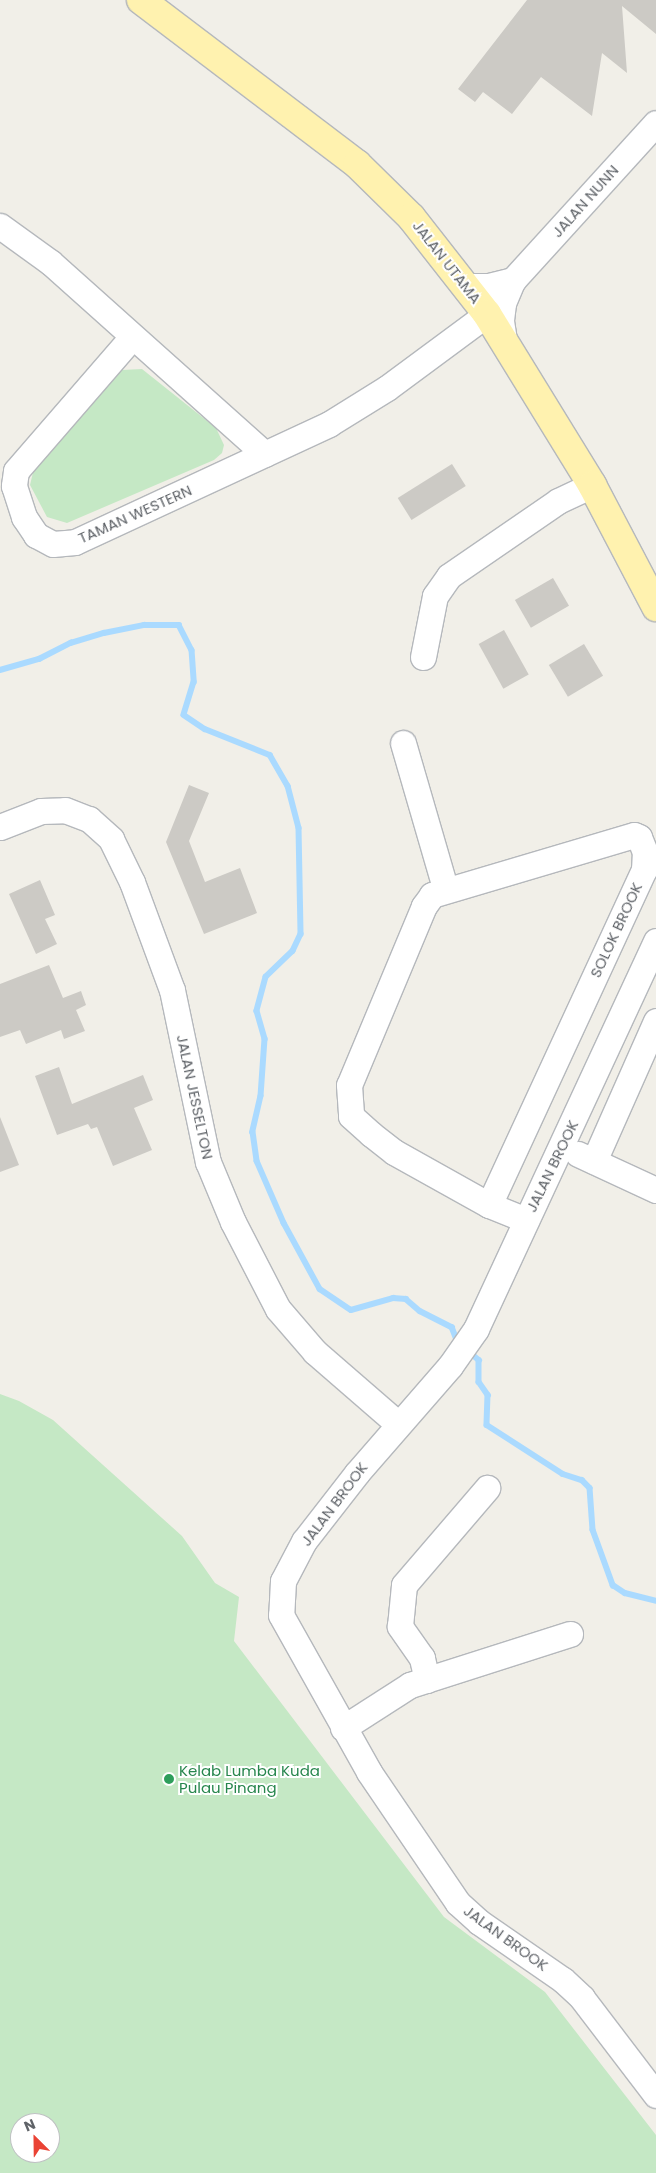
<!DOCTYPE html>
<html>
<head>
<meta charset="utf-8">
<style>
  body { margin:0 }
  #map { position:relative; width:656px; height:2173px; overflow:hidden; background:#f1efe8; font-family:Poppins,sans-serif }
  div>[style] { position:absolute }
  .green>* { inset:0; background:#c5e8c5 }
  .stream>* { height:5.5px; margin:-2.75px; padding:0 2.75px; transform-origin:2.75px; border-radius:2.75px; background:#aadaff }
  .building>* { inset:0; background:#cccac5; transform-origin:0 0 }
  .roads { filter:drop-shadow(1px 0 #b5b8bc) drop-shadow(-1px 0 #b5b8bc) drop-shadow(0 1px #b5b8bc) drop-shadow(0 -1px #b5b8bc) }
  .minor>* { height:25px; margin:-12.5px; padding:0 12.5px; transform-origin:12.5px; border-radius:12.5px; background:#fff }
  .major>* { height:28px; margin:-14px; padding:0 14px; transform-origin:14px; border-radius:14px; background:#fff2af }
  .dots>* { width:14px; height:14px; translate:-50% -50%; box-sizing:border-box; border:2px solid #fff; border-radius:50% }
  span { translate:-50% -50%; white-space:nowrap; text-align:center; line-height:1.15; -webkit-text-stroke:4px #fff; paint-order:stroke }
  .street-label { font-size:15px; color:#5f6368 }
  .leisure-label { font-size:15px; color:#27864d }
  .left { translate:0 -50%; text-align:left }
  .north { position:absolute; left:10px; top:2113px; width:50px; height:50px; box-sizing:border-box; background:#fff; border:1px solid #bfc1c3; border-radius:50%; rotate:337deg; font-size:14px; font-weight:700; line-height:20px; text-align:center; color:#5f6368 }
  .north::after { content:''; display:block; margin:auto; width:18px; height:22px; background:#ea4335; clip-path:polygon(50% 0,100% 100%,50% 72%,0 100%) }
</style>
</head>
<body>
<div id="map">
  <div class="green">
    <div style="clip-path:polygon(142px 369px,216px 428px,224px 445px,222px 453px,214px 460px,67px 523px,47px 517px,30px 485px,36px 460px,114px 376px,122px 370px)"></div>
    <div style="clip-path:polygon(evenodd,0 1394px,19px 1401px,53px 1420px,182px 1536px,215px 1583px,239px 1597px,234px 1641px,444px 1917px,545px 1992px,656px 2135px,656px 2173px,0 2173px,0 1394px,20px 2123px,50px 2123px,50px 2153px,20px 2153px,20px 2123px)"></div>
  </div>
  <div class="stream">
    <div style="left:0;top:670px;width:41px;rotate:-15.8deg"></div>
    <div style="left:39px;top:659px;width:36px;rotate:-27deg"></div>
    <div style="left:71px;top:643px;width:34px;rotate:-17deg"></div>
    <div style="left:104px;top:633px;width:41px;rotate:-11.3deg"></div>
    <div style="left:144px;top:625px;width:35px"></div>
    <div style="left:179px;top:625px;width:28px;rotate:63deg"></div>
    <div style="left:192px;top:650px;width:32px;rotate:86deg"></div>
    <div style="left:194px;top:682px;width:34px;rotate:107deg"></div>
    <div style="left:184px;top:715px;width:25px;rotate:34deg"></div>
    <div style="left:205px;top:729px;width:70px;rotate:21.8deg"></div>
    <div style="left:270px;top:755px;width:36px;rotate:60deg"></div>
    <div style="left:288px;top:786px;width:43px;rotate:75.3deg"></div>
    <div style="left:299px;top:828px;width:106px;rotate:88.9deg"></div>
    <div style="left:301px;top:934px;width:19px;rotate:115deg"></div>
    <div style="left:293px;top:951px;width:37px;rotate:136deg"></div>
    <div style="left:266px;top:977px;width:35px;rotate:105deg"></div>
    <div style="left:257px;top:1011px;width:29px;rotate:74deg"></div>
    <div style="left:265px;top:1039px;width:57px;rotate:94deg"></div>
    <div style="left:261px;top:1096px;width:37px;rotate:103deg"></div>
    <div style="left:253px;top:1132px;width:29px;rotate:82deg"></div>
    <div style="left:257px;top:1161px;width:68px;rotate:66.5deg"></div>
    <div style="left:284px;top:1223px;width:75px;rotate:61.4deg"></div>
    <div style="left:320px;top:1289px;width:37px;rotate:34deg"></div>
    <div style="left:351px;top:1310px;width:44px;rotate:-15.9deg"></div>
    <div style="left:393px;top:1298px;width:13px;rotate:4deg"></div>
    <div style="left:406px;top:1299px;width:18px;rotate:41deg"></div>
    <div style="left:420px;top:1311px;width:36px;rotate:27deg"></div>
    <div style="left:452px;top:1327px;width:17px;rotate:69deg"></div>
    <div style="left:467px;top:1350px;width:16px;rotate:40deg"></div>
    <div style="left:479px;top:1360px;width:22px;rotate:90deg"></div>
    <div style="left:479px;top:1382px;width:16px;rotate:55deg"></div>
    <div style="left:488px;top:1395px;width:30px;rotate:92deg"></div>
    <div style="left:487px;top:1425px;width:90px;rotate:32.8deg"></div>
    <div style="left:563px;top:1474px;width:20px;rotate:18deg"></div>
    <div style="left:582px;top:1480px;width:11px;rotate:45deg"></div>
    <div style="left:590px;top:1488px;width:42px;rotate:85.9deg"></div>
    <div style="left:593px;top:1530px;width:59px;rotate:70deg"></div>
    <div style="left:613px;top:1585px;width:14px;rotate:34deg"></div>
    <div style="left:625px;top:1593px;width:32px;rotate:14deg"></div>
  </div>
  <div class="building">
    <div style="clip-path:polygon(527px 0,656px 0,656px 34px,622px 6px,627px 73px,602px 53px,592px 116px,541px 77px,512px 114px,483px 92px,475px 102px,458px 89px)"></div>
    <div style="left:452px;top:464px;width:26px;height:64px;rotate:58deg"></div>
    <div style="left:553px;top:578px;width:32px;height:44px;rotate:60deg"></div>
    <div style="left:504px;top:630px;width:51px;height:29px;rotate:61deg"></div>
    <div style="left:584px;top:644px;width:37px;height:41px;rotate:59deg"></div>
    <div style="clip-path:polygon(189px 785px,209px 793px,189px 841px,205px 882px,240px 868px,257px 913px,204px 934px,166px 842px)"></div>
    <div style="clip-path:polygon(40px 880px,55px 915px,45px 919px,57px 944px,36px 954px,9px 894px)"></div>
    <div style="clip-path:polygon(49px 965px,63px 998px,81px 991px,86px 1005px,76px 1010px,85px 1031px,64px 1039px,61px 1030px,26px 1044px,20px 1030px,0 1037px,0 984px)"></div>
    <div style="clip-path:polygon(59px 1067px,72px 1104px,143px 1075px,153px 1100px,134px 1108px,152px 1150px,113px 1166px,97px 1127px,91px 1129px,88px 1124px,57px 1135px,35px 1076px)"></div>
    <div style="clip-path:polygon(0 1117px,19px 1165px,0 1172px)"></div>
  </div>
  <div class="roads">
    <div class="minor">
      <div style="left:0;top:226px;width:62px;rotate:35.8deg"></div>
      <div style="left:50px;top:262px;width:288px;rotate:41.8deg"></div>
      <div style="left:467px;top:286px;width:22px"></div>
      <div style="left:489px;top:286px;width:25px;rotate:-14deg"></div>
      <div style="left:132px;top:337px;width:177px;rotate:130.9deg"></div>
      <div style="left:16px;top:471px;width:15px;rotate:98deg"></div>
      <div style="left:14px;top:486px;width:33px;rotate:72deg"></div>
      <div style="left:24px;top:517px;width:22px;rotate:56deg"></div>
      <div style="left:36px;top:535px;width:19px;rotate:28deg"></div>
      <div style="left:53px;top:544px;width:22px;rotate:-5deg"></div>
      <div style="left:75px;top:542px;width:280px;rotate:-24.9deg"></div>
      <div style="left:329px;top:424px;width:68px;rotate:-31.8deg"></div>
      <div style="left:387px;top:388px;width:124px;rotate:-36.5deg"></div>
      <div style="left:504px;top:340px;width:20px;rotate:-99deg"></div>
      <div style="left:501px;top:320px;width:17px;rotate:-83deg"></div>
      <div style="left:503px;top:303px;width:25px;rotate:-67deg"></div>
      <div style="left:513px;top:280px;width:212px;rotate:-47.7deg"></div>
      <div style="left:423px;top:657px;width:62px;rotate:-78.9deg"></div>
      <div style="left:435px;top:596px;width:24px;rotate:-55deg"></div>
      <div style="left:449px;top:576px;width:132px;rotate:-34.5deg"></div>
      <div style="left:558px;top:501px;width:38px;rotate:-25deg"></div>
      <div style="left:403px;top:743px;width:151px;rotate:73.8deg"></div>
      <div style="left:0;top:827px;width:44px;rotate:-21.3deg"></div>
      <div style="left:41px;top:811px;width:24px;rotate:-2deg"></div>
      <div style="left:65px;top:810px;width:26px;rotate:21deg"></div>
      <div style="left:89px;top:819px;width:30px;rotate:42deg"></div>
      <div style="left:111px;top:839px;width:48px;rotate:64deg"></div>
      <div style="left:132px;top:882px;width:115px;rotate:69.7deg"></div>
      <div style="left:172px;top:990px;width:176px;rotate:78.2deg"></div>
      <div style="left:208px;top:1162px;width:65px;rotate:67.4deg"></div>
      <div style="left:233px;top:1222px;width:98px;rotate:62.7deg"></div>
      <div style="left:278px;top:1309px;width:57px;rotate:49.3deg"></div>
      <div style="left:315px;top:1352px;width:110px;rotate:40.9deg"></div>
      <div style="left:656px;top:941px;width:428px;rotate:114.9deg"></div>
      <div style="left:476px;top:1329px;width:45px;rotate:125.1deg"></div>
      <div style="left:450px;top:1366px;width:142px;rotate:131deg"></div>
      <div style="left:357px;top:1473px;width:86px;rotate:127.9deg"></div>
      <div style="left:304px;top:1541px;width:45px;rotate:117.7deg"></div>
      <div style="left:283px;top:1581px;width:34px;rotate:93deg"></div>
      <div style="left:281px;top:1615px;width:180px;rotate:60.7deg"></div>
      <div style="left:369px;top:1772px;width:158px;rotate:55.8deg"></div>
      <div style="left:458px;top:1903px;width:28px;rotate:42deg"></div>
      <div style="left:479px;top:1922px;width:102px;rotate:34.6deg"></div>
      <div style="left:563px;top:1980px;width:26px;rotate:43deg"></div>
      <div style="left:582px;top:1998px;width:122px;rotate:52.7deg"></div>
      <div style="left:578px;top:1154px;width:86px;rotate:24.8deg"></div>
      <div style="left:594px;top:1161px;width:153px;rotate:-66.1deg"></div>
      <div style="left:489px;top:1205px;width:369px;rotate:-65.2deg"></div>
      <div style="left:644px;top:870px;width:18px;rotate:-87deg"></div>
      <div style="left:645px;top:852px;width:16px;rotate:-112deg"></div>
      <div style="left:639px;top:837px;width:5px;rotate:-158deg"></div>
      <div style="left:634px;top:835px;width:211px;rotate:163.5deg"></div>
      <div style="left:432px;top:895px;width:14px;rotate:126deg"></div>
      <div style="left:424px;top:906px;width:194px;rotate:112.7deg"></div>
      <div style="left:349px;top:1085px;width:31px;rotate:86deg"></div>
      <div style="left:351px;top:1116px;width:27px;rotate:42deg"></div>
      <div style="left:371px;top:1134px;width:29px;rotate:38deg"></div>
      <div style="left:394px;top:1152px;width:109px;rotate:29.2deg"></div>
      <div style="left:489px;top:1205px;width:40px;rotate:22deg"></div>
      <div style="left:427px;top:1680px;width:23px;rotate:-103deg"></div>
      <div style="left:422px;top:1658px;width:39px;rotate:-125deg"></div>
      <div style="left:400px;top:1626px;width:41px;rotate:-84.4deg"></div>
      <div style="left:404px;top:1585px;width:128px;rotate:-49.4deg"></div>
      <div style="left:343px;top:1728px;width:80px;rotate:-32.7deg"></div>
      <div style="left:410px;top:1685px;width:168px;rotate:-17.7deg"></div>
    </div>
    <div class="major">
      <div style="left:141px;top:0;width:271px;rotate:37.2deg"></div>
      <div style="left:357px;top:164px;width:76px;rotate:44.5deg"></div>
      <div style="left:411px;top:217px;width:123px;rotate:51.9deg"></div>
      <div style="left:487px;top:314px;width:201px;rotate:58.4deg"></div>
      <div style="left:592px;top:485px;width:138px;rotate:62.3deg"></div>
    </div>
  </div>
  <div class="dots">
    <div style="left:169px;top:1779px;background:#2e9e5b"></div>
  </div>
  <div class="street-label">
    <span style="left:585px;top:201px;rotate:-48deg">JALAN NUNN</span>
    <span style="left:447px;top:262px;rotate:52deg">JALAN UTAMA</span>
    <span style="left:135px;top:514px;rotate:-24deg">TAMAN WESTERN</span>
    <span style="left:616px;top:930px;rotate:-65deg">SOLOK BROOK</span>
    <span style="left:195px;top:1097px;rotate:78deg">JALAN JESSELTON</span>
    <span style="left:552px;top:1166px;rotate:-64deg">JALAN BROOK</span>
    <span style="left:334px;top:1504px;rotate:-53deg">JALAN BROOK</span>
    <span style="left:506px;top:1938px;rotate:36deg">JALAN BROOK</span>
  </div>
  <div class="leisure-label">
    <span class="left" style="left:179px;top:1779px">Kelab Lumba Kuda<br>Pulau Pinang</span>
  </div>
  <div class="north">N</div>
</div>
</body>
</html>
